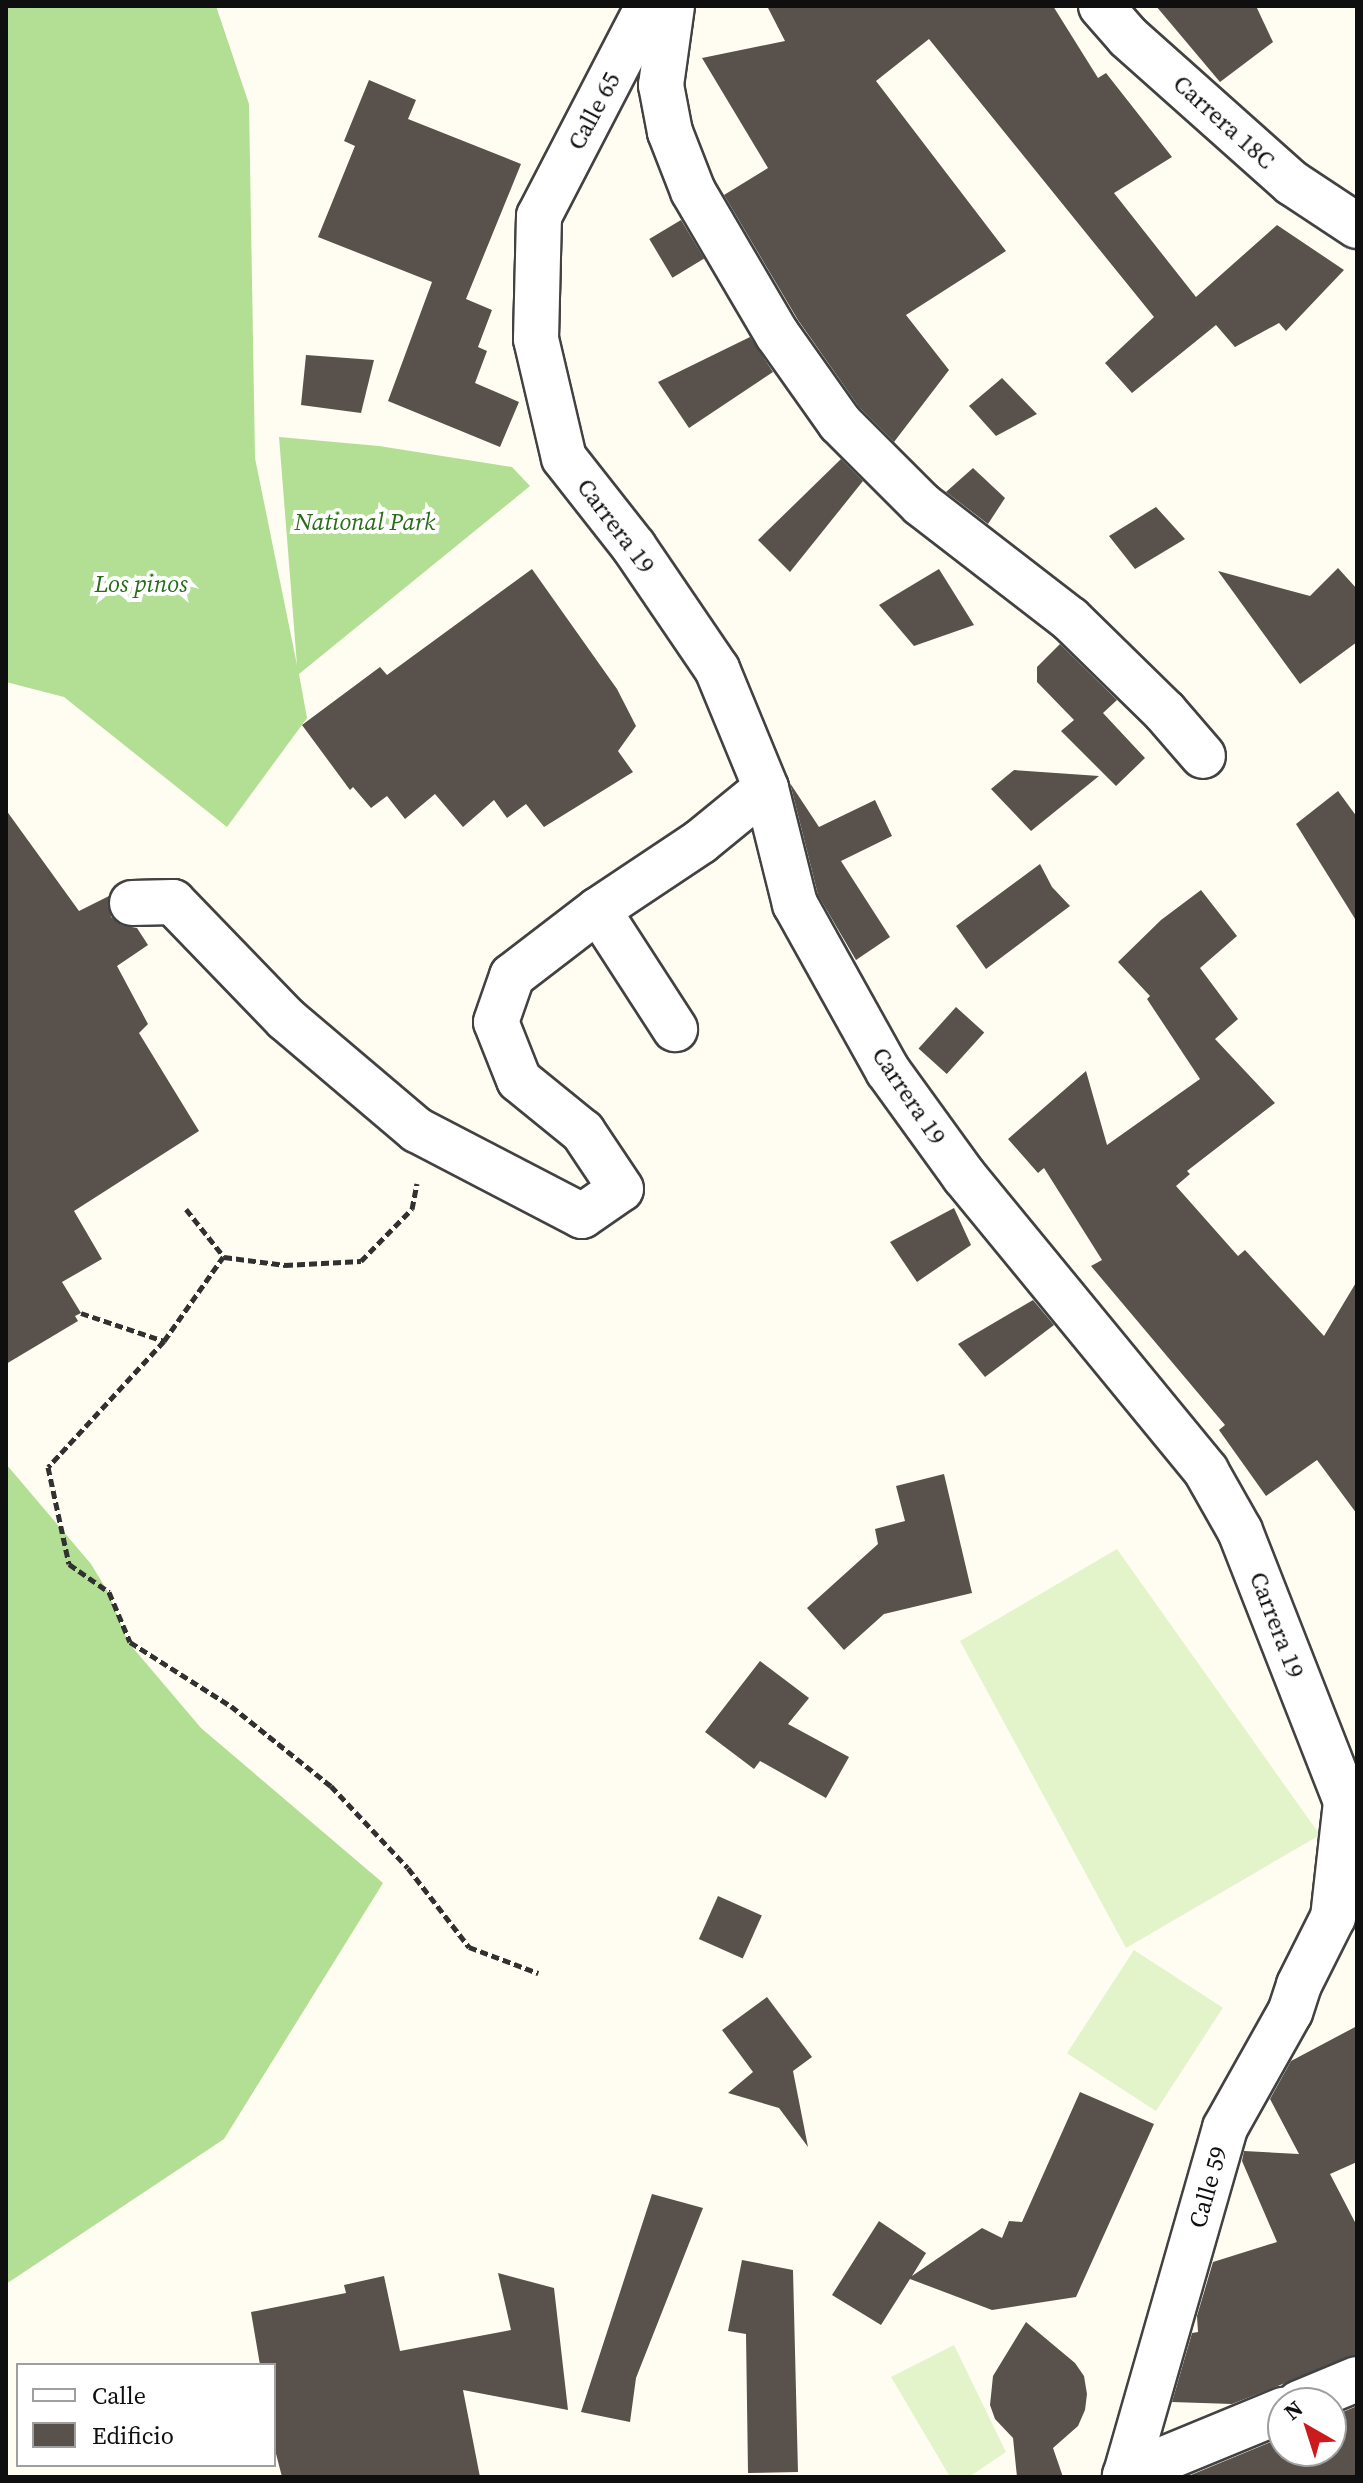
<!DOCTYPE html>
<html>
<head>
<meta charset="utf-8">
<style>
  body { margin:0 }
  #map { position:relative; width:1363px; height:2483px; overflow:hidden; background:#fffdf1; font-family:"Source Serif 4",serif }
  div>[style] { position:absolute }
  .forest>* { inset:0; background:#b3df95 }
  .pitch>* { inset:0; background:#e3f4ca; transform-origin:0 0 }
  .building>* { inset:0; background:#59514b; transform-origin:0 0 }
  .path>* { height:5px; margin-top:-2.5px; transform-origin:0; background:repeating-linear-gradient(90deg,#313131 0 8px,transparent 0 12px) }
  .roads { filter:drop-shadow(2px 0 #424242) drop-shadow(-2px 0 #424242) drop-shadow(0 2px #424242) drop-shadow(0 -2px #424242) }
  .minor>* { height:44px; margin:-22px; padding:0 22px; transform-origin:22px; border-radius:22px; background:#fff }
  span { translate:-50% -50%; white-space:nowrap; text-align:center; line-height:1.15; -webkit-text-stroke:8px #fff; paint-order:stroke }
  .street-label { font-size:24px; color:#0f0f0f }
  .park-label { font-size:24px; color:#276d19; font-style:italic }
  .frame { position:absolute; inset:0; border:8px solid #0f0f0f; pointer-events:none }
  .legend { position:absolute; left:16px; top:2363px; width:260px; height:104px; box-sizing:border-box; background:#fff; border:2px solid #9f9f9f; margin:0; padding:10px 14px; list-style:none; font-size:24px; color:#0f0f0f }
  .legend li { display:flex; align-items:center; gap:16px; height:40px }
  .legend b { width:40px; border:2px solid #9f9f9f }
  .north { position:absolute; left:1267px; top:2387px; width:80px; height:80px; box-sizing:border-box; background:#fff; border:2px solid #9f9f9f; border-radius:50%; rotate:321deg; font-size:22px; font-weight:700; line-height:32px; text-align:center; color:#0f0f0f }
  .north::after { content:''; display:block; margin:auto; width:28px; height:36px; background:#cb1b1c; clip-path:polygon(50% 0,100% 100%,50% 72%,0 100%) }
</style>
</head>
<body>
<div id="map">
  <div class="forest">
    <div style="clip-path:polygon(6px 6px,216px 6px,249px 104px,255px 458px,297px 665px,279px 437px,379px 446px,512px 467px,530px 486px,299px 674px,307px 718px,227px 827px,64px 697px,6px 682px)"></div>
    <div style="clip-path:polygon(6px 1464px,91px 1564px,108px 1592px,128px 1642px,201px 1728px,383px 1883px,224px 2139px,6px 2284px)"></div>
  </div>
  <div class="pitch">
    <div style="clip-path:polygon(1117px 1549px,1320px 1835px,1126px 1948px,960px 1641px)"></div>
    <div style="left:1134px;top:1950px;width:106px;height:123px;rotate:33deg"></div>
    <div style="clip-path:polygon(954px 2345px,1006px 2452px,969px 2477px,950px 2477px,891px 2377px)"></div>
  </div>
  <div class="building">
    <div style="clip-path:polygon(767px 6px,1053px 6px,1098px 78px,1106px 73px,1172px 157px,1114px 193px,1196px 297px,1277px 225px,1344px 270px,1286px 331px,1279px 323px,1235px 347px,1216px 325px,1132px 393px,1105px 363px,1154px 317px,929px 39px,876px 81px,1006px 251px,906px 315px,949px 370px,894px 442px,859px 407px,798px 320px,724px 195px,768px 168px,702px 58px,785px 41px)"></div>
    <div style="clip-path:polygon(1156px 6px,1256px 6px,1273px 42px,1220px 82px)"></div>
    <div style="clip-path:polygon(369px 80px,416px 100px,408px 119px,521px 164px,466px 299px,492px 310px,478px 347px,487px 351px,475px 383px,519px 402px,500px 447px,388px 401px,432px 282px,318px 237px,355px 146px,344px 141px)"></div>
    <div style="left:681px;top:220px;width:45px;height:37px;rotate:59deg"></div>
    <div style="clip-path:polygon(750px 337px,773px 372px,689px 428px,658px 382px)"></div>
    <div style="clip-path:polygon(306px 355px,374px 360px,361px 413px,301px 405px)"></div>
    <div style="clip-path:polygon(1002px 378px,1037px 414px,996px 436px,969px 406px)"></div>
    <div style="clip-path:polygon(841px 459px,863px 481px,790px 572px,758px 540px)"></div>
    <div style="clip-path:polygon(973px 468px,1005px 498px,988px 524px,946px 492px)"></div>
    <div style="clip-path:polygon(1156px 507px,1185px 539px,1135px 569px,1109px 536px)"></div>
    <div style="clip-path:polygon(1338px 568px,1357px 589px,1357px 642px,1300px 684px,1218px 571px,1310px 596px)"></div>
    <div style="clip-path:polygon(532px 569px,617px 689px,636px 726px,618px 751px,633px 772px,544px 827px,526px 804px,507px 818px,494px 800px,463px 827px,435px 794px,405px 819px,387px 796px,371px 808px,353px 787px,350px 790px,302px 725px,380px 667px,387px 675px)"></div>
    <div style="clip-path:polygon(939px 569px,974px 625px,914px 646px,879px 605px)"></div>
    <div style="clip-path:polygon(1060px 644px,1117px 700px,1103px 713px,1145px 758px,1116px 786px,1061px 731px,1074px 720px,1037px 682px,1037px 667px)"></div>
    <div style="clip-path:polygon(1014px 770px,1099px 776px,1031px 831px,991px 789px)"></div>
    <div style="clip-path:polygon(790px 783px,819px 827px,875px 800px,892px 836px,841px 861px,890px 937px,856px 960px,818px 895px)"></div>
    <div style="clip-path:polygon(1338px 791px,1357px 817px,1357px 922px,1296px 824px)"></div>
    <div style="clip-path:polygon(6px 810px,79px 911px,109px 896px,111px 917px,121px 925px,137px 928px,148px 945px,117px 966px,148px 1024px,139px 1033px,199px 1131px,74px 1211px,102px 1259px,62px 1282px,81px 1313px,75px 1316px,78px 1321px,6px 1364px)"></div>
    <div style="clip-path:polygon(1040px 864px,1052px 887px,1070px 906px,986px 969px,956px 926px)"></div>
    <div style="clip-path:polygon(1201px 890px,1237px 936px,1200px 968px,1238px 1019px,1215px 1039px,1275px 1103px,1187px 1171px,1190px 1174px,1176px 1186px,1238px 1256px,1245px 1250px,1324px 1336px,1357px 1281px,1357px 1514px,1317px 1460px,1266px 1496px,1219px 1430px,1225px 1425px,1091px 1266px,1102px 1260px,1044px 1168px,1038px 1173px,1008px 1139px,1086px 1071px,1107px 1145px,1200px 1079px,1147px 999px,1150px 996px,1118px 962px,1161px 920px)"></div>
    <div style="left:956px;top:1007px;width:38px;height:56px;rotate:42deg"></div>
    <div style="clip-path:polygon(954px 1208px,971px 1245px,917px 1282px,890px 1242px)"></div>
    <div style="clip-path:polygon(1033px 1300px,1054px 1325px,985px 1377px,958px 1344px)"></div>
    <div style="clip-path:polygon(944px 1474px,972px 1593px,884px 1614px,844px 1650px,807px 1608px,878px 1544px,875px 1529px,905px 1521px,896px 1486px)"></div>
    <div style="clip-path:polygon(760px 1661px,809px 1698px,788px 1724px,849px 1757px,826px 1798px,760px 1761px,754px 1769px,705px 1732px)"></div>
    <div style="left:718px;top:1896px;width:48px;height:47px;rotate:24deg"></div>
    <div style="clip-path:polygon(767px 1997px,812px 2057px,793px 2071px,808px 2147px,779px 2108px,728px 2093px,753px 2072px,722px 2030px)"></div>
    <div style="clip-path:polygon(1357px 2026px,1357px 2162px,1330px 2174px,1357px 2226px,1357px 2355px,1232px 2404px,1172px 2402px,1192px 2333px,1198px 2332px,1197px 2316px,1213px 2262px,1277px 2242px,1242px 2161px,1244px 2151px,1299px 2154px,1270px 2099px,1291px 2061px)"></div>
    <div style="clip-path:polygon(1080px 2092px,1154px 2124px,1076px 2297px,992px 2310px,910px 2279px,881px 2325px,832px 2295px,879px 2221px,926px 2253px,912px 2276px,982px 2228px,1002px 2238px,1009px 2221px,1022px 2222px)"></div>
    <div style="clip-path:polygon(652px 2194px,703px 2208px,636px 2378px,630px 2422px,581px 2412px)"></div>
    <div style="clip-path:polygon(742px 2260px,793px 2270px,798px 2472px,748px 2473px,746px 2334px,728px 2331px)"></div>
    <div style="clip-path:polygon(498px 2273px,554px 2288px,568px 2410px,463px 2390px,480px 2477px,282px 2477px,274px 2446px,274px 2365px,260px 2365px,251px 2312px,346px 2293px,344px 2285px,384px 2276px,400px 2351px,511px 2330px)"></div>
    <div style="clip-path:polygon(1026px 2322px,1075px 2363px,1084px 2376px,1087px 2394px,1085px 2410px,1078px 2426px,1053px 2448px,1063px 2477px,1017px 2477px,1013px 2438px,995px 2419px,990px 2405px,993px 2376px)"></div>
    <div style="clip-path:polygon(1357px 2406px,1357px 2477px,1186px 2477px,1283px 2437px,1283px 2451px,1331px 2451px,1331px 2417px)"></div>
  </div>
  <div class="path">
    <div style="left:186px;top:1209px;width:61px;rotate:51.6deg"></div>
    <div style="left:224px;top:1257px;width:62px;rotate:7.5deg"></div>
    <div style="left:285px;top:1265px;width:76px;rotate:-3deg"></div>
    <div style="left:361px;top:1261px;width:73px;rotate:-45.6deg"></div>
    <div style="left:412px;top:1209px;width:26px;rotate:-79deg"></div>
    <div style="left:81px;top:1313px;width:88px;rotate:18.6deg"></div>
    <div style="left:164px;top:1341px;width:171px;rotate:132.6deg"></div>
    <div style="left:48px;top:1467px;width:99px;rotate:77.8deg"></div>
    <div style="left:69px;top:1564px;width:49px;rotate:35deg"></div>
    <div style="left:109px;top:1592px;width:54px;rotate:67.2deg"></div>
    <div style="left:130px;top:1642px;width:120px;rotate:32.4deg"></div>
    <div style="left:231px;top:1706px;width:128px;rotate:38.7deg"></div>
    <div style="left:331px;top:1786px;width:112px;rotate:46.8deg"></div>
    <div style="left:408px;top:1868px;width:100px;rotate:52.3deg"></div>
    <div style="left:469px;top:1947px;width:74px;rotate:20.6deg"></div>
    <div style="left:164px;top:1341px;width:103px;rotate:-54.9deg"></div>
  </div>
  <div class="roads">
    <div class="minor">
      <div style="left:648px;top:6px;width:237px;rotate:117.4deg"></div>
      <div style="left:539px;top:216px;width:123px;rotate:91.4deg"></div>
      <div style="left:536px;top:339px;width:122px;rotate:76.8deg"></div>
      <div style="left:564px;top:458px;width:113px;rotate:51.8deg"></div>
      <div style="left:634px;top:547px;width:148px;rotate:55.8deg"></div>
      <div style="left:717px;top:669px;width:129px;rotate:67.6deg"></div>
      <div style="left:766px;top:788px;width:120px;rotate:76deg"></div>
      <div style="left:795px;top:904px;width:191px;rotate:60.9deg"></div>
      <div style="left:888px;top:1071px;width:130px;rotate:54.1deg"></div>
      <div style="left:964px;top:1176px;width:382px;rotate:50.6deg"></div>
      <div style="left:1206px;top:1471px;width:69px;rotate:60.5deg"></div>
      <div style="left:1240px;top:1531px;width:291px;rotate:68.6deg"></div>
      <div style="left:1346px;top:1802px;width:116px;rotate:96.4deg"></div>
      <div style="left:1333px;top:1917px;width:76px;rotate:116.6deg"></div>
      <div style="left:1299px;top:1985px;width:28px;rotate:108deg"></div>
      <div style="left:1290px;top:2012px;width:133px;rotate:119.3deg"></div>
      <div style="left:1225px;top:2128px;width:363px;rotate:106deg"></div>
      <div style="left:672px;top:6px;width:80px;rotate:97.9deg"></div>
      <div style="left:661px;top:85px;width:48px;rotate:79.2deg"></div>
      <div style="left:670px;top:132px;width:63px;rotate:68.7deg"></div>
      <div style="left:693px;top:191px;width:166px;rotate:59.6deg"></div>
      <div style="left:777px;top:334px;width:109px;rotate:54.7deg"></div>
      <div style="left:840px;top:423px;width:115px;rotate:45deg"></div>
      <div style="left:921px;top:504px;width:188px;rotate:37.7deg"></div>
      <div style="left:1070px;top:619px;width:133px;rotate:44.4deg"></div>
      <div style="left:1165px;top:712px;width:58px;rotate:49.2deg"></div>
      <div style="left:1101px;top:6px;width:41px;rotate:48.9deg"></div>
      <div style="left:1128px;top:37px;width:220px;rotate:41.7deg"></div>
      <div style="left:1292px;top:183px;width:78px;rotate:33.5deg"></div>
      <div style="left:132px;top:903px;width:41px;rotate:-1.4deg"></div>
      <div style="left:173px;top:902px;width:163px;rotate:46deg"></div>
      <div style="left:286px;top:1019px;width:172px;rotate:40.3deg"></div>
      <div style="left:417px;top:1130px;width:186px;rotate:27.5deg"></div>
      <div style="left:582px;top:1216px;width:47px;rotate:-34.7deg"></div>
      <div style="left:621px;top:1189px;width:69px;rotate:-123.7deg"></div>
      <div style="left:583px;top:1132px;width:82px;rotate:-140.9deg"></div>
      <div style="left:519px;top:1080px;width:62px;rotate:-111.6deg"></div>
      <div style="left:496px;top:1022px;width:49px;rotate:-70.8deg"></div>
      <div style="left:512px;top:976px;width:108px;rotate:-37.5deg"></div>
      <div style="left:598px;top:910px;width:123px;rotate:-33.7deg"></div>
      <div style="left:700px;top:842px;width:85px;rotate:-39.3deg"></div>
      <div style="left:598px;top:910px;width:142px;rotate:57.1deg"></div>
      <div style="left:1299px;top:2403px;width:63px;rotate:-22.5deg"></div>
      <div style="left:1125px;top:2475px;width:171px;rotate:-22.4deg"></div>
    </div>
  </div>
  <div class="street-label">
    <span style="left:594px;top:111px;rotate:-62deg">Calle 65</span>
    <span style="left:1224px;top:122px;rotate:42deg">Carrera 18C</span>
    <span style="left:616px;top:526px;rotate:53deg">Carrera 19</span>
    <span style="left:909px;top:1096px;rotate:56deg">Carrera 19</span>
    <span style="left:1277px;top:1625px;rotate:69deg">Carrera 19</span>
    <span style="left:1208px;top:2187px;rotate:-74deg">Calle 59</span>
  </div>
  <div class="park-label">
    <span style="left:365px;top:522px">National Park</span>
    <span style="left:141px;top:584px">Los pinos</span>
  </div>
  <div class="frame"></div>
  <ul class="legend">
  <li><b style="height:10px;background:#fff"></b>Calle</li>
  <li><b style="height:22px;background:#59514b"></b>Edificio</li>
  </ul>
  <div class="north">N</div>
</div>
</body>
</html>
